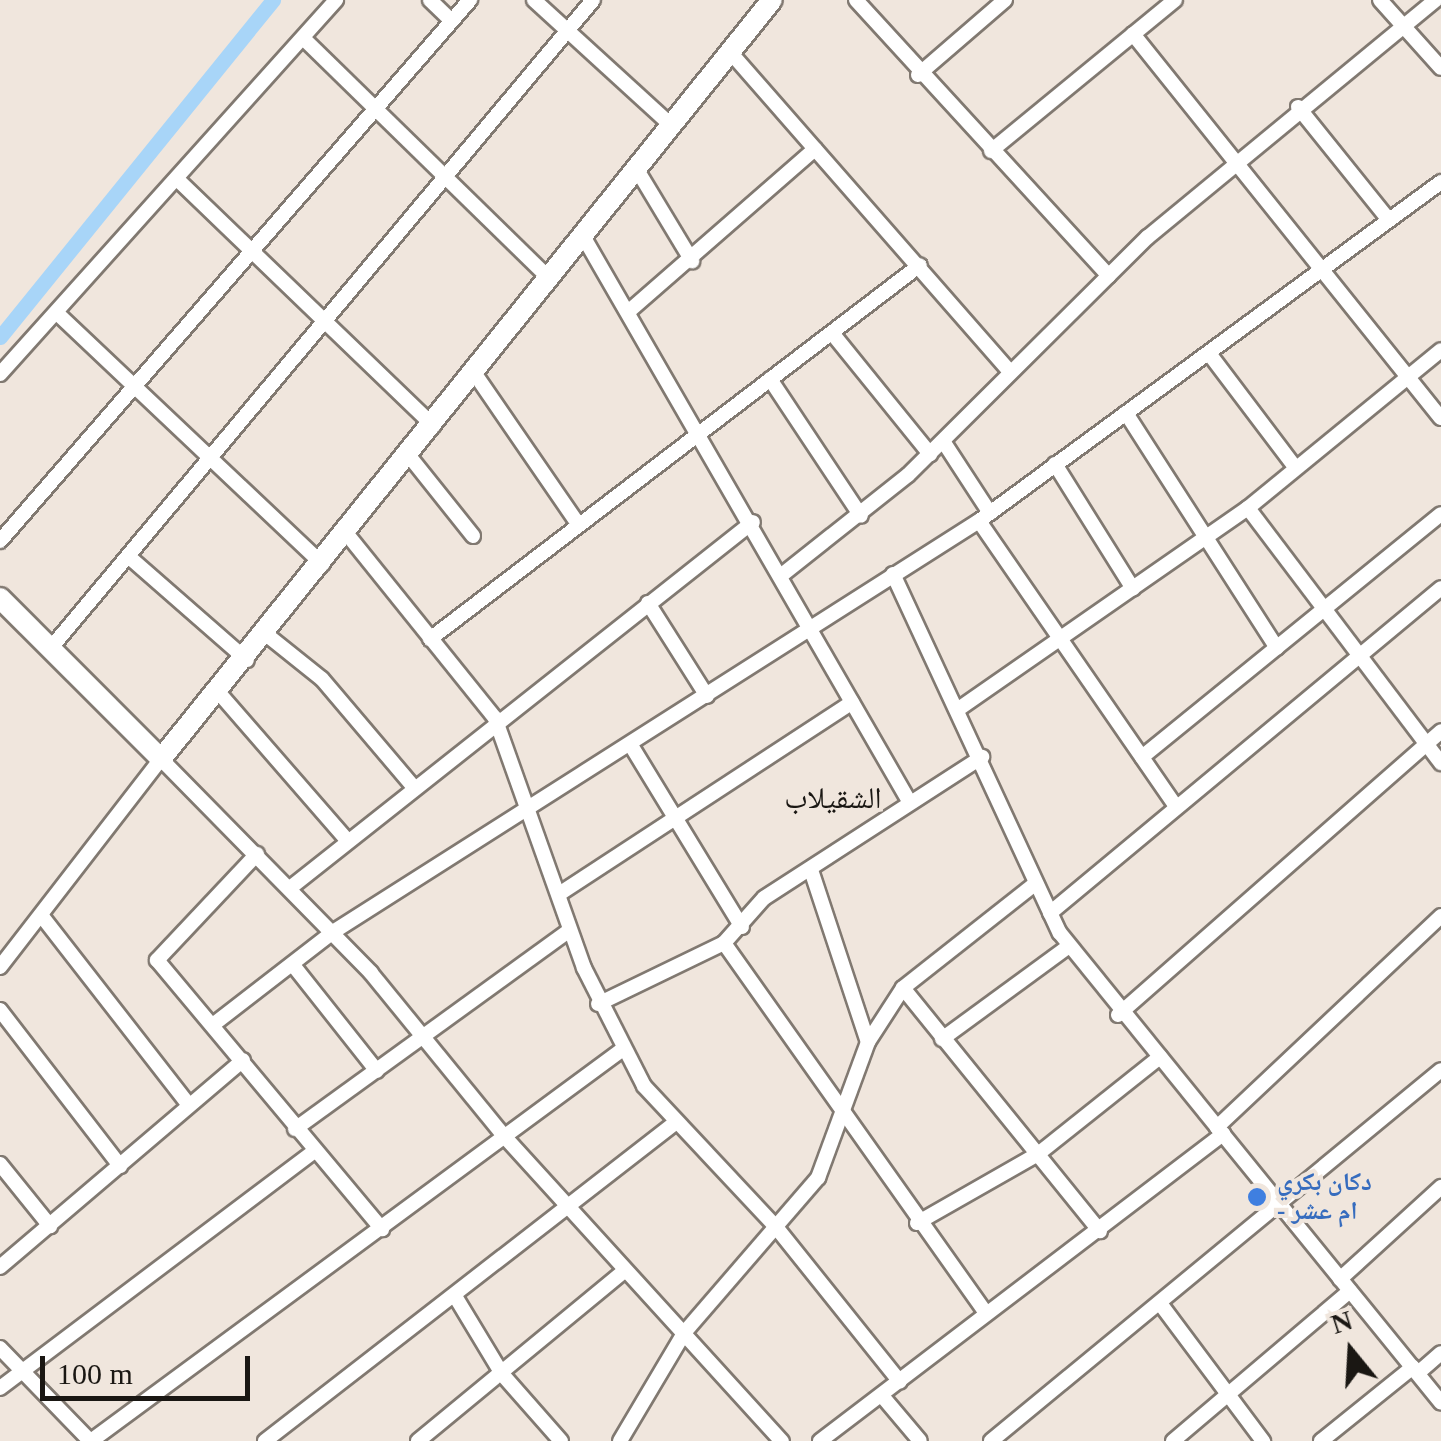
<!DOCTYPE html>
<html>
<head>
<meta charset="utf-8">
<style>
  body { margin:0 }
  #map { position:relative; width:1441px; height:1441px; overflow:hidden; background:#f0e6dd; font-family:"Times New Roman","Noto Naskh Arabic",serif }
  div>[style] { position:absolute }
  .canal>* { height:15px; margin:-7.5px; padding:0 7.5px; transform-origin:7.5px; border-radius:7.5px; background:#a8d5f8 }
  .roads { filter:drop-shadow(2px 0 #817971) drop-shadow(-2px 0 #817971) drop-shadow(0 2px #817971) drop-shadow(0 -2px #817971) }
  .street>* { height:14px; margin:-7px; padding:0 7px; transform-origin:7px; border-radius:7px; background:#fff }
  .secondary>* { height:20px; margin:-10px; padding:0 10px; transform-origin:10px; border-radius:10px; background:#fff }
  .dots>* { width:28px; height:28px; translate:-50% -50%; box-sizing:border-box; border:5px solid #f0e6dd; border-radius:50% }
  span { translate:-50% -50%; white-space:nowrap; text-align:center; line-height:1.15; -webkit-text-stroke:8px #f0e6dd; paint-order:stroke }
  .shop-label { font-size:25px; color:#366cbe; font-weight:700 }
  .left { translate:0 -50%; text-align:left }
  .quarter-label { font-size:30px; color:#1a1713 }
  .north { position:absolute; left:1301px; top:1301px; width:100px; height:100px; -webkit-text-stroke:8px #f0e6dd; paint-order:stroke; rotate:342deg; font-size:28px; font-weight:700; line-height:40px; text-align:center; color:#1a1713 }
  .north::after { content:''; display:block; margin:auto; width:35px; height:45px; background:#1a1713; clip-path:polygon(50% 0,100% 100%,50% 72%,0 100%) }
  .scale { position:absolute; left:40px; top:1356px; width:210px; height:45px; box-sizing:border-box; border:5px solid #1a1713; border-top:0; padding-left:12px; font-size:30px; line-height:35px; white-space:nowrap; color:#1a1713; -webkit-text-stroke:8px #f0e6dd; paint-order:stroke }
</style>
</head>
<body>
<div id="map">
  <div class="canal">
    <div style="left:0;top:337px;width:434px;rotate:-51deg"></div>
  </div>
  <div class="roads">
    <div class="street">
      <div style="left:430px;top:0;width:30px;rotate:44deg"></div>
      <div style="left:534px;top:0;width:185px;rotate:42.4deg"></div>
      <div style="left:856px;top:0;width:374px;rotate:47.5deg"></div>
      <div style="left:1380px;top:0;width:91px;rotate:48.1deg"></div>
      <div style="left:1133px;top:34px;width:492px;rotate:51.3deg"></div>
      <div style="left:304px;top:39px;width:344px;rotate:44.3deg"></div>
      <div style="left:731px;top:53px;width:424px;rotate:48.8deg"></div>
      <div style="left:918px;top:75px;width:115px;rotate:-40.8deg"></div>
      <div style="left:1298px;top:107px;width:144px;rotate:51.2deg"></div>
      <div style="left:991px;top:151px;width:238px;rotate:-39.4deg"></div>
      <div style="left:636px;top:168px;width:109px;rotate:58.9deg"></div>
      <div style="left:177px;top:179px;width:356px;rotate:43.9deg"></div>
      <div style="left:583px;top:236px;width:652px;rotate:60.02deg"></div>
      <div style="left:628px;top:312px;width:248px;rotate:-41.1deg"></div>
      <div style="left:58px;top:314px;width:364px;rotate:43.4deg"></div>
      <div style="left:832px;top:333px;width:156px;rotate:51deg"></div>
      <div style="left:1211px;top:356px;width:139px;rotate:52.9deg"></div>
      <div style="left:0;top:374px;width:503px;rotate:-48.06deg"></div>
      <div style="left:475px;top:374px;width:182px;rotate:55.5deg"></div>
      <div style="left:770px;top:379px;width:164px;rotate:56.4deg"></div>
      <div style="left:1126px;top:413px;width:279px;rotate:57.3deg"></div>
      <div style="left:943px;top:441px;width:86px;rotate:56.9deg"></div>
      <div style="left:410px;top:457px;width:101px;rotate:51.4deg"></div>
      <div style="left:1055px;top:464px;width:147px;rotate:58deg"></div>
      <div style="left:1248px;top:508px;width:320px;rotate:52.9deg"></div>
      <div style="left:979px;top:521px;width:347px;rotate:55.4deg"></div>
      <div style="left:347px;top:534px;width:236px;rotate:51.2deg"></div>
      <div style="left:495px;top:718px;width:265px;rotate:70.4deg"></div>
      <div style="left:584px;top:968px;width:132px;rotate:63deg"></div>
      <div style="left:644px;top:1086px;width:193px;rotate:46.9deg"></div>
      <div style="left:776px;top:1227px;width:198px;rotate:51.3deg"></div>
      <div style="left:0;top:541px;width:717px;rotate:-49.02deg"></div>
      <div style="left:128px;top:556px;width:158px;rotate:41.2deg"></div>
      <div style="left:783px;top:574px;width:159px;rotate:-38.4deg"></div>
      <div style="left:908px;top:475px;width:338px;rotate:-44.8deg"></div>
      <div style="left:1148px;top:237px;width:373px;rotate:-39.5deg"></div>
      <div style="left:893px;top:574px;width:396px;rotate:65.1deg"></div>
      <div style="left:1060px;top:933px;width:250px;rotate:51deg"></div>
      <div style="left:648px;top:603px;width:110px;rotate:57.6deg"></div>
      <div style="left:267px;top:635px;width:70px;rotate:38.7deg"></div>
      <div style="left:322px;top:679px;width:138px;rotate:49.7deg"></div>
      <div style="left:430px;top:639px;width:616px;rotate:-37.35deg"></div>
      <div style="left:50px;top:649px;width:846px;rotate:-50.08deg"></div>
      <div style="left:220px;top:694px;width:192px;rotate:49deg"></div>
      <div style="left:960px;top:708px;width:351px;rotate:-34.8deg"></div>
      <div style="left:1248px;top:508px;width:249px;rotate:-39.3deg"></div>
      <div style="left:632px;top:747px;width:211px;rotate:58.6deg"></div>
      <div style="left:1142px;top:757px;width:385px;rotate:-39.1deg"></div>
      <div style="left:257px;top:854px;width:146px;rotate:133.3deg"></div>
      <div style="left:157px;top:960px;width:351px;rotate:50.1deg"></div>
      <div style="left:811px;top:870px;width:181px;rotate:71.7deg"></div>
      <div style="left:290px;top:888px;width:590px;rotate:-38.33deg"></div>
      <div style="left:559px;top:894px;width:350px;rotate:-33.2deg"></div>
      <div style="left:1050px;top:913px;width:508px;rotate:-39.73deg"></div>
      <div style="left:41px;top:915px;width:239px;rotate:52.1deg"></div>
      <div style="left:1441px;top:916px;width:308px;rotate:136.7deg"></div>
      <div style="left:1217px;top:1127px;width:355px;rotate:50.9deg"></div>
      <div style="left:724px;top:943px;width:453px;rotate:54.7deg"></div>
      <div style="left:293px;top:965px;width:135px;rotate:51.6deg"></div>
      <div style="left:0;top:967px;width:263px;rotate:-52.3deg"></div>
      <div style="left:161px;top:759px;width:300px;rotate:45.5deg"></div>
      <div style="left:371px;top:973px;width:210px;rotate:50.8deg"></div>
      <div style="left:504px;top:1136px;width:413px;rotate:47.7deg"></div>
      <div style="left:903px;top:988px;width:313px;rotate:51deg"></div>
      <div style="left:598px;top:1004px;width:140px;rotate:-25.8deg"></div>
      <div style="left:724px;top:943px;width:60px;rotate:-48.4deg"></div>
      <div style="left:764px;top:898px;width:260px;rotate:-32.9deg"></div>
      <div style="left:0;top:1010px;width:197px;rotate:52.4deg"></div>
      <div style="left:1118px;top:1015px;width:430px;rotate:-41.3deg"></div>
      <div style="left:214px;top:1024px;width:150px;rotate:-37.7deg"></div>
      <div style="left:333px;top:932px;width:766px;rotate:-32.47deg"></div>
      <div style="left:979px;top:521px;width:573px;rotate:-36.27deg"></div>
      <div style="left:942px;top:1039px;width:157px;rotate:-36.2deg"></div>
      <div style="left:295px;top:1129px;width:338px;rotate:-35.9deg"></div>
      <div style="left:0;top:1164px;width:80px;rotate:51.1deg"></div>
      <div style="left:917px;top:1223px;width:139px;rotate:-29.7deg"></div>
      <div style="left:1038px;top:1154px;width:156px;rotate:-38.5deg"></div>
      <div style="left:0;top:1267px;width:319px;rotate:-40.4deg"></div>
      <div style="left:1340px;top:1279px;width:137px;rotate:-42.3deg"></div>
      <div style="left:455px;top:1296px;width:91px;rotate:58.9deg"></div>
      <div style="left:502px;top:1374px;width:89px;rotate:48.6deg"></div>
      <div style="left:1162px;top:1306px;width:169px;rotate:53.2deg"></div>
      <div style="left:0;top:1348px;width:129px;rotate:45.9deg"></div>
      <div style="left:1418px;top:1373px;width:30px;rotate:-41deg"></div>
      <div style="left:0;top:1388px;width:393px;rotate:-37deg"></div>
      <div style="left:883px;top:1397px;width:57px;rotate:49.9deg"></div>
      <div style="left:91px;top:1441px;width:661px;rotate:-36.38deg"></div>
      <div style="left:265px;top:1441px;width:519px;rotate:-37.8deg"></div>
      <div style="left:418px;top:1441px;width:267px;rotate:-39.5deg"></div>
      <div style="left:620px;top:1441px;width:126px;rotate:-59.3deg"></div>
      <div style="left:684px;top:1333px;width:205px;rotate:-49.2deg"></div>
      <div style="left:818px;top:1178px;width:145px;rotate:-69.8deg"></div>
      <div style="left:868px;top:1042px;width:64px;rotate:-57.1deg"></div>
      <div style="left:903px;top:988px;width:169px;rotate:-38.3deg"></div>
      <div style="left:820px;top:1441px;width:507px;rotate:-37.3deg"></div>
      <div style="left:991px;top:1441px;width:583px;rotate:-39.5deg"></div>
      <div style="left:1173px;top:1441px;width:232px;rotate:-40.3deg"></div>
      <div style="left:1321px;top:1441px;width:118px;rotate:-38.8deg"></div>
    </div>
    <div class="secondary">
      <div style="left:0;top:598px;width:228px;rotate:45deg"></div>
      <div style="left:161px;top:759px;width:974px;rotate:-51.17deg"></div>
    </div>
  </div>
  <div class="dots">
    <div style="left:1257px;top:1197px;background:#3f7fe0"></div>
  </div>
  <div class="shop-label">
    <span class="left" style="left:1277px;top:1197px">دكان بكري<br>- ام عشر</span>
  </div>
  <div class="quarter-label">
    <span style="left:833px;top:798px">الشقيلاب</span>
  </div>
  <div class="north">N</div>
  <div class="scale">100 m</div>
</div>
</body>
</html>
